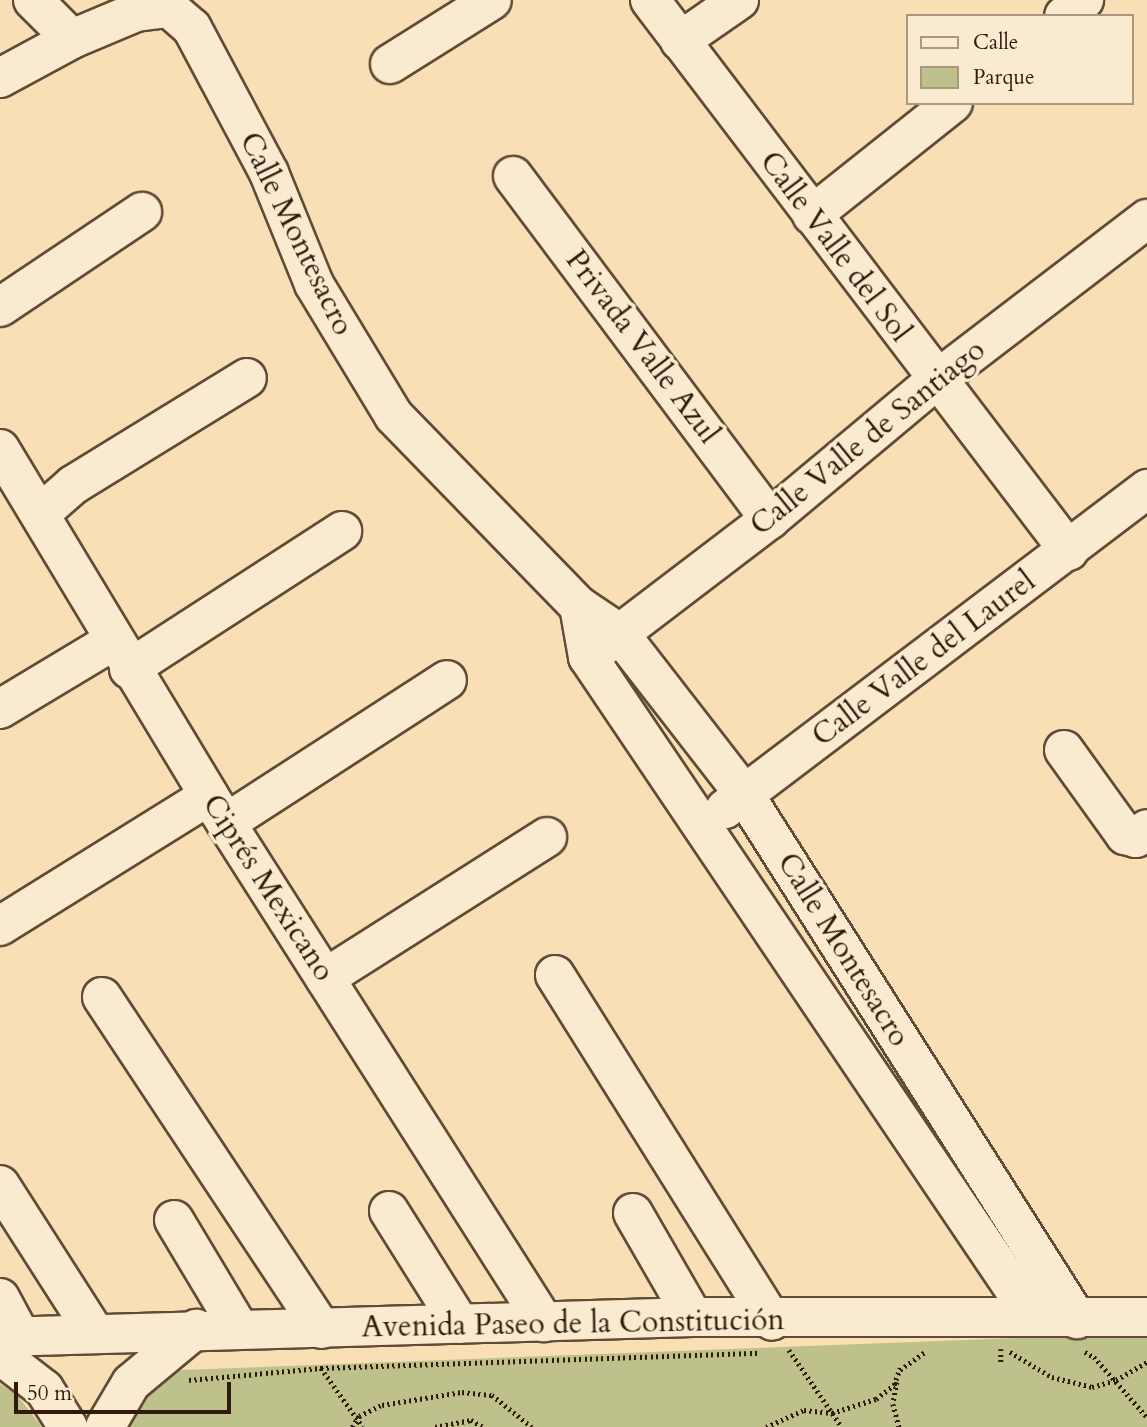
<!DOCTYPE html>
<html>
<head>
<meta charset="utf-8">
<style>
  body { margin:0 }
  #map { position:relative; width:1147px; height:1427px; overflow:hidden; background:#f8dfb5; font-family:Cardo,serif }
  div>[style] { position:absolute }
  .green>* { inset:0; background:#bfc18c }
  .path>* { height:4.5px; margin-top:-2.25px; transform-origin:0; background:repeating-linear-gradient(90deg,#2f1a0c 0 2px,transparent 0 5.5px) }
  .roads { filter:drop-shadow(2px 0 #614b36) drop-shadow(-2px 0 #614b36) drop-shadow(0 2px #614b36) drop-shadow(0 -2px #614b36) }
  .minor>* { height:38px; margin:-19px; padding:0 19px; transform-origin:19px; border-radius:19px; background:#faeacf }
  span { translate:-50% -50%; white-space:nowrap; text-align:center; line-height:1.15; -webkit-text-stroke:7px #faeacf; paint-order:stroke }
  .street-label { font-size:30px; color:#2f1a0c }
  .legend { position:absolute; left:906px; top:14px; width:228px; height:91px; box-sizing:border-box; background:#faeacf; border:2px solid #a99781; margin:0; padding:9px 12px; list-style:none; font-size:21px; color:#2f1a0c }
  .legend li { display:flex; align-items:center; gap:14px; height:35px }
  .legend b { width:35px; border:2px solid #a99781 }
  .scale { position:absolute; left:14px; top:1382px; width:217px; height:32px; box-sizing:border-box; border:4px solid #2f1a0c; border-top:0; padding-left:9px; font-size:21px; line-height:24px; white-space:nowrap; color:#2f1a0c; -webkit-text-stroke:5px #faeacf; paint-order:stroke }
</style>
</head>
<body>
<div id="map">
  <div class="green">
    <div style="clip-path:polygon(1147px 1333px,1147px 1427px,118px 1427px,140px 1391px,181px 1370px)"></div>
    <div style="clip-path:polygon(0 1384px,17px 1395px,42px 1427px,0 1427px)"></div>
  </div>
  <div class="path">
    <div style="left:1001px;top:1349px;width:13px;rotate:90deg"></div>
    <div style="left:789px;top:1350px;width:93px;rotate:55.5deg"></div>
    <div style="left:1010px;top:1352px;width:49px;rotate:30.8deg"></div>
    <div style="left:1052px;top:1377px;width:41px;rotate:14deg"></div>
    <div style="left:1092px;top:1387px;width:25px;rotate:-16deg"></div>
    <div style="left:1116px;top:1380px;width:36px;rotate:-30deg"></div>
    <div style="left:1085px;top:1352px;width:10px;rotate:29deg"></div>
    <div style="left:1094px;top:1357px;width:80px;rotate:48.5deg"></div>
    <div style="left:321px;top:1368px;width:72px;rotate:54.6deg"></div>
    <div style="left:900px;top:1370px;width:32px;rotate:-36deg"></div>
    <div style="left:189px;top:1380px;width:133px;rotate:-5.2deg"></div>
    <div style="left:321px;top:1368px;width:439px;rotate:-2deg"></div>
    <div style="left:897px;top:1382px;width:22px;rotate:100deg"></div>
    <div style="left:893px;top:1404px;width:24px;rotate:75deg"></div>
    <div style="left:352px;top:1427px;width:13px;rotate:-58deg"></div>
    <div style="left:359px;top:1416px;width:25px;rotate:-26deg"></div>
    <div style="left:382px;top:1405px;width:81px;rotate:-9.2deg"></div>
    <div style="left:462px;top:1392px;width:30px;rotate:6deg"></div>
    <div style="left:492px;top:1395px;width:51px;rotate:38.7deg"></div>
    <div style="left:435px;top:1427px;width:37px;rotate:-11deg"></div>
    <div style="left:471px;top:1420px;width:14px;rotate:30deg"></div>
    <div style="left:766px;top:1427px;width:42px;rotate:-24.1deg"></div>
    <div style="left:804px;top:1410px;width:28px;rotate:6deg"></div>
    <div style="left:832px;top:1413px;width:46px;rotate:-17.7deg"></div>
    <div style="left:876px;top:1399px;width:23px;rotate:-38deg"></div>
    <div style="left:894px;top:1385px;width:18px;rotate:-71deg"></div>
  </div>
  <div class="roads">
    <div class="minor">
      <div style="left:33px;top:0;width:55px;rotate:45deg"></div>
      <div style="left:650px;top:0;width:692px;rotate:52.75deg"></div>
      <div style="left:1064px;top:16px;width:26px;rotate:-39deg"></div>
      <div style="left:680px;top:41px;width:72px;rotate:-34.8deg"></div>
      <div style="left:390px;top:64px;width:120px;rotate:-32.1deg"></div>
      <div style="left:0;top:78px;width:82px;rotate:-28.4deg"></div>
      <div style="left:72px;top:39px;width:69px;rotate:-22.9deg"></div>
      <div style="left:136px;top:12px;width:33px;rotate:-7deg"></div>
      <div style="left:169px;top:8px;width:30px;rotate:41deg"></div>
      <div style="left:192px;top:28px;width:164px;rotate:62deg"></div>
      <div style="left:269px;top:173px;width:120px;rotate:67.9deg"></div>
      <div style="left:314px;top:284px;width:154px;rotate:58.8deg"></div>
      <div style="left:394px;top:416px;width:265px;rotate:45.8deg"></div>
      <div style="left:579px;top:606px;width:48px;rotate:34deg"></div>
      <div style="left:619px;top:633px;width:204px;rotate:52.2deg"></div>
      <div style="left:744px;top:794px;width:622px;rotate:57.61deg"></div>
      <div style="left:513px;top:176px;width:429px;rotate:53.2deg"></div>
      <div style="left:812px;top:215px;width:180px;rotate:-38.5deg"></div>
      <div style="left:0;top:307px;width:171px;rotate:-33.8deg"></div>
      <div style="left:0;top:449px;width:405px;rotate:58.9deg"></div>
      <div style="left:209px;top:796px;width:624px;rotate:57.51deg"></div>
      <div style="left:40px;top:514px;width:44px;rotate:-41.3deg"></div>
      <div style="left:73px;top:485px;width:204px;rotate:-31.6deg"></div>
      <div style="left:579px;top:606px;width:52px;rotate:80deg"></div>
      <div style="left:588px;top:657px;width:796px;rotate:56.01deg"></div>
      <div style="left:598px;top:650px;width:216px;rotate:-37.3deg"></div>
      <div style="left:770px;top:519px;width:215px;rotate:-39.9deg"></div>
      <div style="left:935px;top:381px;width:267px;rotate:-37.4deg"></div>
      <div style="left:129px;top:669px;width:254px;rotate:-32.9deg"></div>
      <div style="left:0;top:709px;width:132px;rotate:-31deg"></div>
      <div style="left:1064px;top:750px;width:105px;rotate:54.3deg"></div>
      <div style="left:1125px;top:835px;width:11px;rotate:15deg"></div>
      <div style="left:1136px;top:838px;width:14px;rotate:-39deg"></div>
      <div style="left:725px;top:809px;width:530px;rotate:-37.17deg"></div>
      <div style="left:226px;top:823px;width:263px;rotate:-32.9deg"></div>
      <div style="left:0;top:926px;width:246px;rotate:-31.9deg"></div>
      <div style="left:555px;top:975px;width:408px;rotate:57.9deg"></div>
      <div style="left:325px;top:978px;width:263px;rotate:-32.4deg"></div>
      <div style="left:102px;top:997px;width:398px;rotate:56.5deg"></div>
      <div style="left:0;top:1185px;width:174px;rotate:57.4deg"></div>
      <div style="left:389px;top:1211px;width:133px;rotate:57.9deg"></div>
      <div style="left:633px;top:1213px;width:120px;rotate:60deg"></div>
      <div style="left:174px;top:1220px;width:125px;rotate:59.1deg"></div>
      <div style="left:0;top:1298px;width:44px;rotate:61.7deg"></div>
      <div style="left:0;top:1337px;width:693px;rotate:-1.65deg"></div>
      <div style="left:693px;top:1317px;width:454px"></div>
      <div style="left:0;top:1355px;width:56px;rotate:37.7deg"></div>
      <div style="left:44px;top:1389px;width:45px;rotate:57.7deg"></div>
      <div style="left:105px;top:1427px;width:51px;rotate:-59.4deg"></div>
      <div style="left:131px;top:1383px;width:85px;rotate:-39.7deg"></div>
    </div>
  </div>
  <div class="street-label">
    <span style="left:296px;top:234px;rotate:64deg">Calle Montesacro</span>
    <span style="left:835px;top:247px;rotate:53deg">Calle Valle del Sol</span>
    <span style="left:642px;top:347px;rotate:53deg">Privada Valle Azul</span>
    <span style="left:868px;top:438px;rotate:-39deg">Calle Valle de Santiago</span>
    <span style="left:924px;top:659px;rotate:-37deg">Calle Valle del Laurel</span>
    <span style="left:268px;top:888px;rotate:57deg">Ciprés Mexicano</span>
    <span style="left:843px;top:950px;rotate:58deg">Calle Montesacro</span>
    <span style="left:573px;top:1324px;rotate:-1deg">Avenida Paseo de la Constitución</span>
  </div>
  <ul class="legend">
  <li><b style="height:9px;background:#faeacf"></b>Calle</li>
  <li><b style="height:19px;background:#bfc18c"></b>Parque</li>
  </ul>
  <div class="scale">50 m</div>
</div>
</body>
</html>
